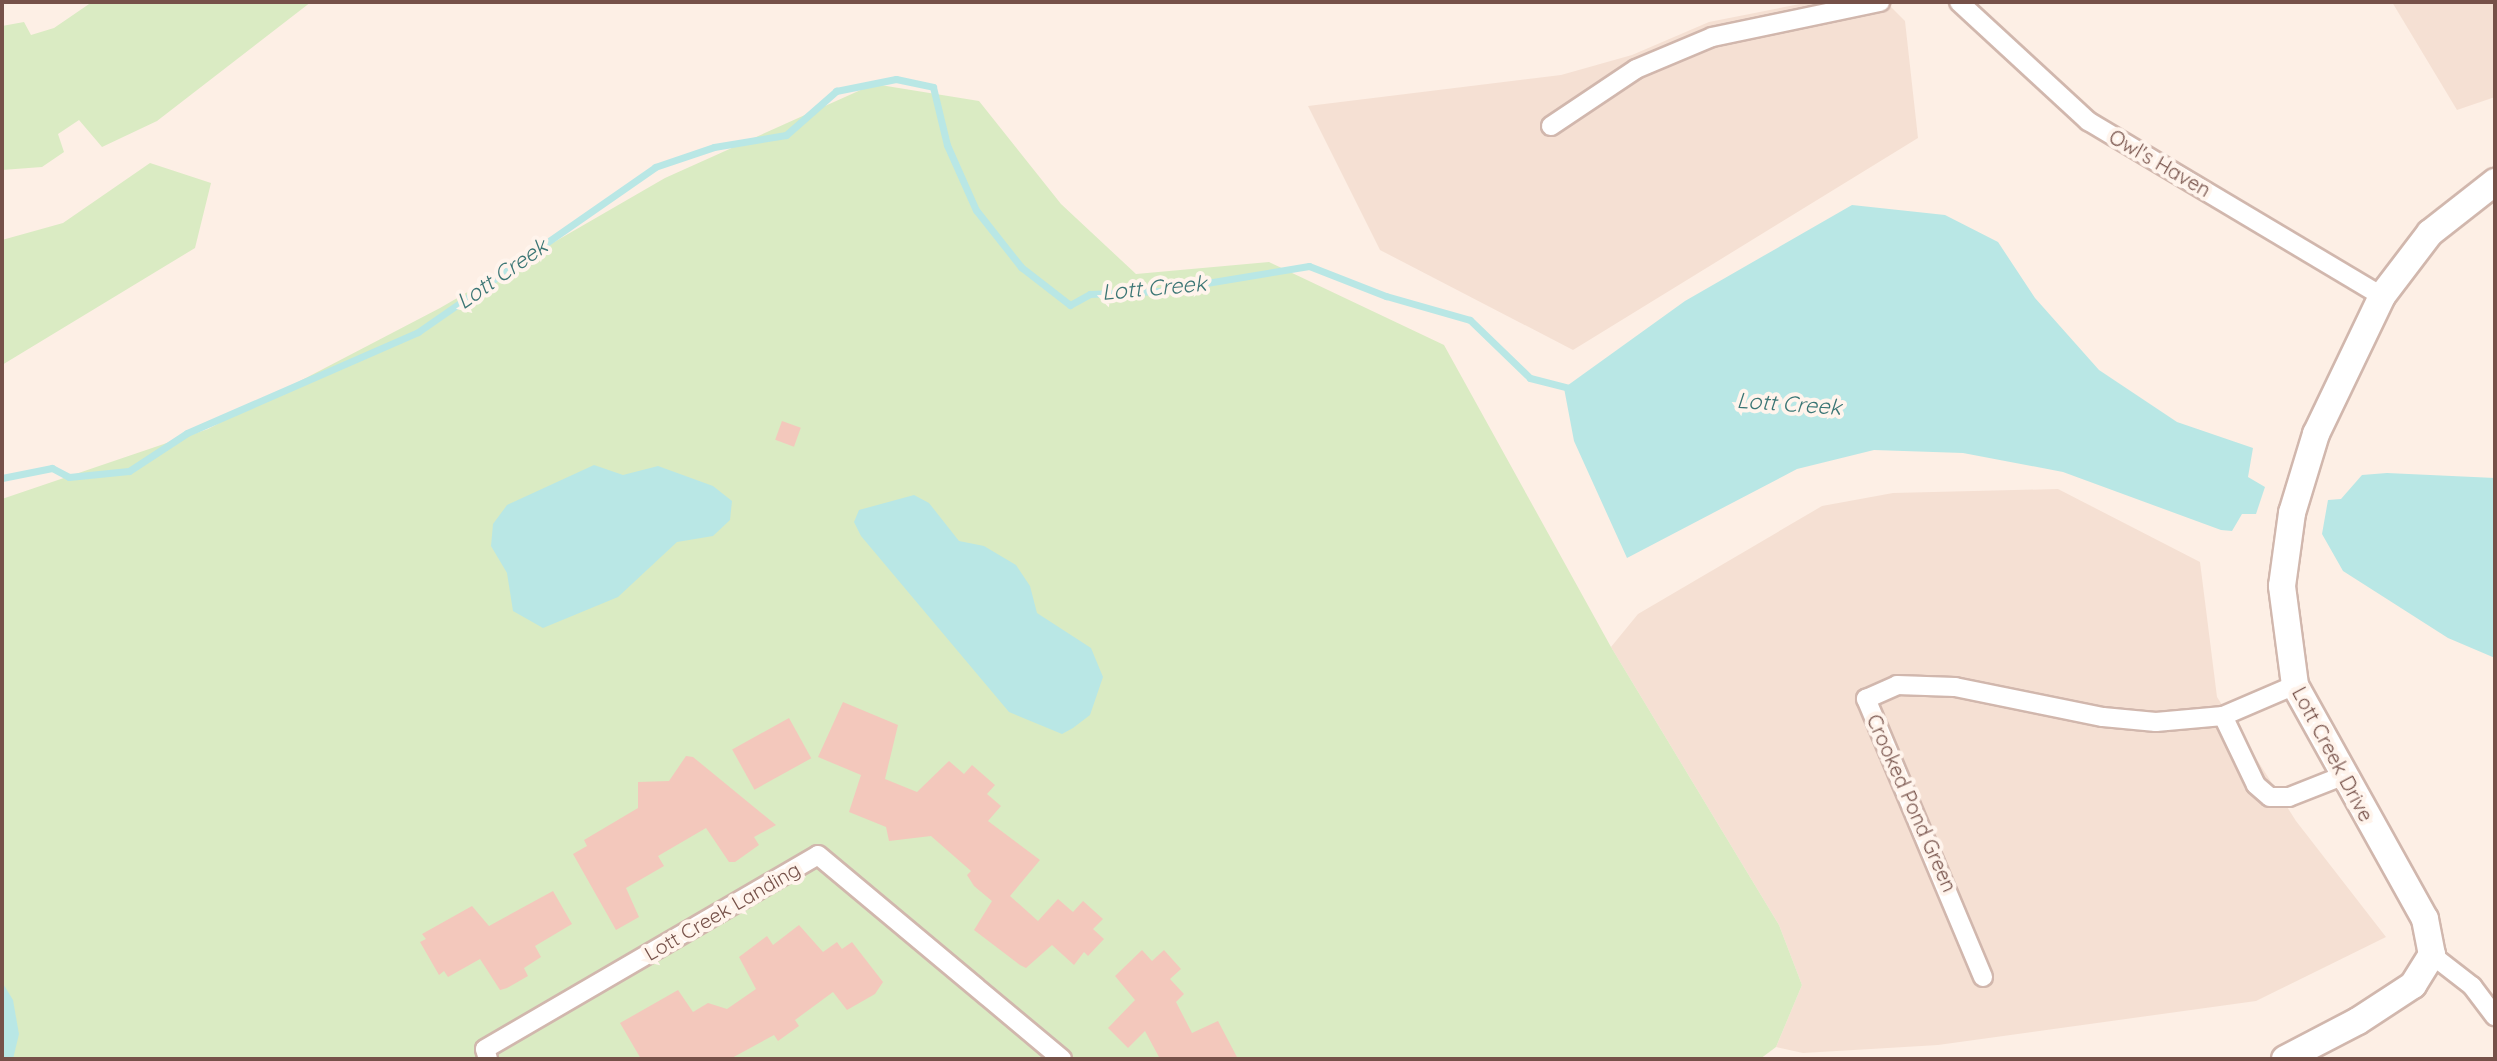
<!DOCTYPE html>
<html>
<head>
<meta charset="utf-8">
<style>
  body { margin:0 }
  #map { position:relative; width:2497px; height:1061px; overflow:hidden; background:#fdefe5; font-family:Quicksand,sans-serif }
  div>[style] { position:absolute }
  .residential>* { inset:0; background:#f5e0d3 }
  .green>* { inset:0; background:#daebc3 }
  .water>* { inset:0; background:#b9e7e5 }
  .stream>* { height:7px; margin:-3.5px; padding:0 3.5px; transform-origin:3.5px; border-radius:3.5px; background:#b9e7e5 }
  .building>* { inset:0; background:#f3c8bc; transform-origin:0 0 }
  .roads { filter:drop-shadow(2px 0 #d1b7ad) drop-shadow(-2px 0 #d1b7ad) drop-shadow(0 2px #d1b7ad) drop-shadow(0 -2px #d1b7ad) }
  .street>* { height:18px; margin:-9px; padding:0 9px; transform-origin:9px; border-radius:9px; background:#fff }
  .secondary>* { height:26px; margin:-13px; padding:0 13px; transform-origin:13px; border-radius:13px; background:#fff }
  span { translate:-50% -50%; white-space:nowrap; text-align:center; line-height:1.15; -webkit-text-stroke:8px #fff4ec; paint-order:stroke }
  .street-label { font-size:20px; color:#765149 }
  .water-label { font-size:22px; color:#3a7574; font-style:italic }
  .frame { position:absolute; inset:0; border:4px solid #765149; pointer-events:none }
</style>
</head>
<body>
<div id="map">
  <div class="residential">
    <div style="clip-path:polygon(1810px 2px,1886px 2px,1905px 21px,1918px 138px,1573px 350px,1380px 250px,1308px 106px,1561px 75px,1632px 55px,1709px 22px)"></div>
    <div style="clip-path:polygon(2392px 2px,2495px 2px,2495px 97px,2457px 110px)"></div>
    <div style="clip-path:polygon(2058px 489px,2200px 562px,2217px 697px,2296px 821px,2386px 937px,2256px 1001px,1938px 1045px,1803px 1053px,1776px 1047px,1802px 985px,1779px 925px,1611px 647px,1638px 614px,1822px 506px,1893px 493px)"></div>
  </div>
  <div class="green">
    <div style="clip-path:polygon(92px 2px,311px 2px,157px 121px,102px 147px,79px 120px,58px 134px,64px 152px,42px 167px,2px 170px,2px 26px,24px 22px,31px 35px,54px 28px)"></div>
    <div style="clip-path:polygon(874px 84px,979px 101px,1061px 204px,1136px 274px,1269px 262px,1444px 345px,1611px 647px,1779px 925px,1802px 985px,1776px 1047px,1760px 1059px,2px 1059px,2px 499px,208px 429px,440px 308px,665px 178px)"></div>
    <div style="clip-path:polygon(150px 163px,211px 183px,195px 248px,2px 365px,2px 240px,63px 223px)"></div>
  </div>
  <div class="water">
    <div style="clip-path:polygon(1852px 205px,1945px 215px,1998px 242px,2035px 298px,2099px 370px,2177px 422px,2253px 448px,2248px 477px,2265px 487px,2256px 514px,2242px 514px,2232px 531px,2221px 530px,2063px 472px,1963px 453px,1874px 450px,1797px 469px,1627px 558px,1574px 441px,1564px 388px,1685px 301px)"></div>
    <div style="clip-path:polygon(594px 465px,623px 475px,658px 466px,713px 486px,732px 501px,730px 520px,713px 536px,677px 542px,618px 597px,543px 628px,513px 611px,507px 573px,491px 546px,493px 524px,507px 505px)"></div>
    <div style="clip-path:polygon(2387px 473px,2495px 478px,2495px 658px,2448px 638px,2343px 571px,2322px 534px,2328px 500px,2341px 499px,2362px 475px)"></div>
    <div style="clip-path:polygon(914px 495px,929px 503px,959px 541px,984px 546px,1016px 565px,1030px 586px,1037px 613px,1091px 648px,1103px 677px,1090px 715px,1073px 728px,1062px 734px,1009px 712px,861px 536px,854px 522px,859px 510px)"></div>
    <div style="clip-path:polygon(2px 982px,13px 1000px,19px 1034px,13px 1059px,2px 1059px)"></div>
  </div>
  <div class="stream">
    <div style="left:2px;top:478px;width:51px;rotate:-11.3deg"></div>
    <div style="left:52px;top:468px;width:19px;rotate:28deg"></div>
    <div style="left:69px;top:477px;width:60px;rotate:-5.7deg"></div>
    <div style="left:129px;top:471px;width:69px;rotate:-33.2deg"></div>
    <div style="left:187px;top:433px;width:252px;rotate:-23.6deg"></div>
    <div style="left:418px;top:332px;width:289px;rotate:-34.8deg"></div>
    <div style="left:655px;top:167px;width:62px;rotate:-18.7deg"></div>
    <div style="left:714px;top:147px;width:73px;rotate:-9.5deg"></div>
    <div style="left:786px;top:135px;width:67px;rotate:-41.3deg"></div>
    <div style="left:836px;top:91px;width:61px;rotate:-11.3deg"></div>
    <div style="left:896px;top:79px;width:38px;rotate:12deg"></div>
    <div style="left:933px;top:87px;width:60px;rotate:76.4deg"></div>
    <div style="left:947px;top:145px;width:71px;rotate:66deg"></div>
    <div style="left:976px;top:210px;width:73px;rotate:51.7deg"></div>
    <div style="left:1021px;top:267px;width:62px;rotate:37.8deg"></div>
    <div style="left:1070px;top:305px;width:23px;rotate:-29deg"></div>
    <div style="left:1090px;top:294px;width:68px;rotate:-2.5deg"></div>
    <div style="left:1158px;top:291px;width:153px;rotate:-9.4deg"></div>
    <div style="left:1309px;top:266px;width:83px;rotate:21.3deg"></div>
    <div style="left:1386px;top:296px;width:87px;rotate:15.9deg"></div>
    <div style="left:1470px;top:320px;width:83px;rotate:44deg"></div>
    <div style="left:1530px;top:378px;width:40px;rotate:14.4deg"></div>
  </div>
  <div class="building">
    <div style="left:782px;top:421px;width:20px;height:20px;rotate:20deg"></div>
    <div style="clip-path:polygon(843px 702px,898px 725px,885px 779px,917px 792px,949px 761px,964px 774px,972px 765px,995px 785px,987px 794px,1001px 806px,988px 821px,1040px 860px,1010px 896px,1038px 921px,1058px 899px,1073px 912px,1083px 901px,1103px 919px,1093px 929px,1104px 939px,1088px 956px,1084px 952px,1074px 965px,1052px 945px,1026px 968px,1020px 965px,974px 930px,992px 901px,974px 886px,967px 875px,971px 871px,931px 836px,889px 841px,886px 827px,849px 812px,861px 775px,818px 757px)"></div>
    <div style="left:789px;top:718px;width:46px;height:65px;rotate:61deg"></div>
    <div style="clip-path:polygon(686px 756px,693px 757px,776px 825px,754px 837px,759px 845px,735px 862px,729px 862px,706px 828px,658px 856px,664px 866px,626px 888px,639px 917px,616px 930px,573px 854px,587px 846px,584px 840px,638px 808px,638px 782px,669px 781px)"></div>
    <div style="clip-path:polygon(553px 891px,572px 924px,535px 946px,541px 957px,524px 968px,528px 976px,507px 988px,500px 990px,480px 959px,448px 977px,444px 971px,439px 975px,420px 942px,426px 939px,422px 934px,472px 906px,489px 926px)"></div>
    <div style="clip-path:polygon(799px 925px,823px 952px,837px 942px,842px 949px,852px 942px,883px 982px,875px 994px,847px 1010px,833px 992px,795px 1020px,799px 1026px,778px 1041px,774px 1035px,730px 1059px,641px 1059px,620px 1023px,678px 990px,693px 1012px,708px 1003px,727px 1009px,756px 989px,739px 957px,767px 936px,773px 945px)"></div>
    <div style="clip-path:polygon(1142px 950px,1152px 961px,1164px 950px,1181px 969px,1170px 979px,1184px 994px,1176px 1002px,1192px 1033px,1218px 1021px,1238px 1059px,1160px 1059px,1145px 1031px,1128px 1048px,1108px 1028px,1135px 1000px,1115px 976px)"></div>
  </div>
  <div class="roads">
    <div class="street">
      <div style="left:1959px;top:2px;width:176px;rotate:42.7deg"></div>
      <div style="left:2088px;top:121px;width:342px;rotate:30.8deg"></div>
      <div style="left:1551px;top:126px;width:102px;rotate:-33.8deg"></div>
      <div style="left:1636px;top:69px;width:82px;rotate:-22.8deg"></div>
      <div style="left:1712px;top:37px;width:172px;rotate:-11.8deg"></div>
      <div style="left:2223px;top:716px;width:76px;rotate:64.4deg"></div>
      <div style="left:2256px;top:785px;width:18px;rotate:41deg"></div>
      <div style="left:2270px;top:797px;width:19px"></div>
      <div style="left:2289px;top:797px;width:57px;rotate:-21.6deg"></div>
      <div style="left:2432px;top:955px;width:51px;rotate:37.8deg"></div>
      <div style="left:2472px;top:986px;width:38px;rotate:53deg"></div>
      <div style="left:1983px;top:977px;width:302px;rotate:-112.8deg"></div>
      <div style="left:1866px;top:699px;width:34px;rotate:-24deg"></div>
      <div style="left:1897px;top:685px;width:58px;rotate:2deg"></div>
      <div style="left:1955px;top:687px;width:151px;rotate:11.5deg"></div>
      <div style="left:2103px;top:717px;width:53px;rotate:5.4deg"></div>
      <div style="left:2156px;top:722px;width:67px;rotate:-5.1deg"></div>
      <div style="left:2223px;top:716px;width:78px;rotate:-23.3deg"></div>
      <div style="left:488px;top:1059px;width:10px;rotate:-107deg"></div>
      <div style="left:485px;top:1049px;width:385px;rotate:-30.2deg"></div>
      <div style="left:818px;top:855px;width:318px;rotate:39.9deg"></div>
    </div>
    <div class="secondary">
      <div style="left:2285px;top:1059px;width:82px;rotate:-27.5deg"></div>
      <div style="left:2358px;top:1021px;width:66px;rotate:-33.2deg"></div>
      <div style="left:2413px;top:985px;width:36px;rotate:-58deg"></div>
      <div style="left:2432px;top:955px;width:37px;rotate:-101deg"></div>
      <div style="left:2425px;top:919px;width:268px;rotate:-119.1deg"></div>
      <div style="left:2295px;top:685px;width:100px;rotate:-97.5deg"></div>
      <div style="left:2282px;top:586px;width:74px;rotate:-82.2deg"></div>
      <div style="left:2292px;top:513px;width:83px;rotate:-73.1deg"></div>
      <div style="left:2316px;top:434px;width:153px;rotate:-64.4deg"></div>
      <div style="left:2382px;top:296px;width:79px;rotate:-52.7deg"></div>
      <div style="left:2430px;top:233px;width:83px;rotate:-38.1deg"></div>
    </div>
  </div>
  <div class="street-label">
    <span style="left:2160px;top:163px;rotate:30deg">Owl's Haven</span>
    <span style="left:2333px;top:754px;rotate:62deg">Lott Creek Drive</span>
    <span style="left:1912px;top:803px;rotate:66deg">Crooked Pond Green</span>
    <span style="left:722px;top:911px;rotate:-30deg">Lott Creek Landing</span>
  </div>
  <div class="water-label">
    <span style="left:502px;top:274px;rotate:-35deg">Lott Creek</span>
    <span style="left:1154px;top:288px;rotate:-5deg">Lott Creek</span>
    <span style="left:1789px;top:404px;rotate:4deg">Lott Creek</span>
  </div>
  <div class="frame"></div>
</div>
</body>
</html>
